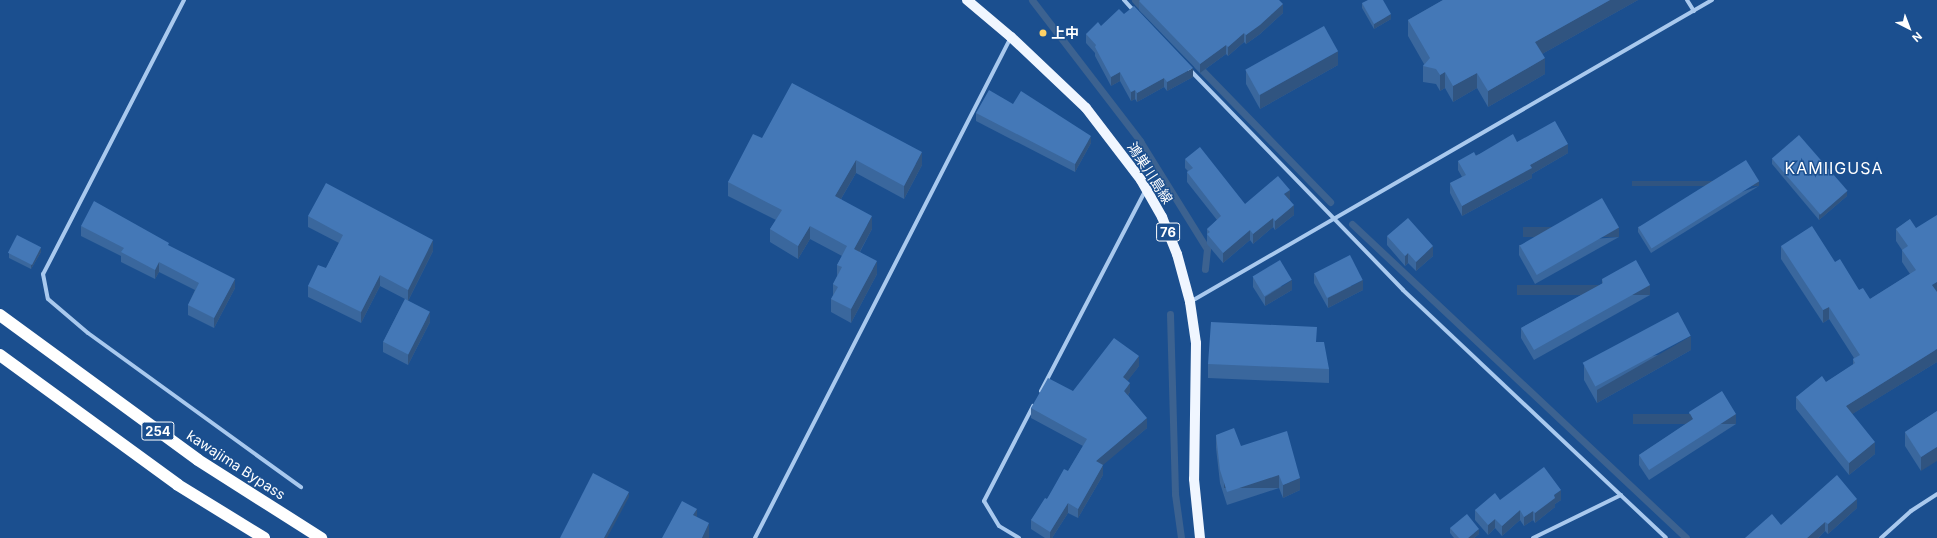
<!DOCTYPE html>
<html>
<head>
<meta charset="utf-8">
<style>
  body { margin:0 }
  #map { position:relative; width:1937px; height:538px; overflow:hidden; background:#1b4f8f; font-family:Inter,"Noto Sans JP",sans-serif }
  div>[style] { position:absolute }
  .stream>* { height:7px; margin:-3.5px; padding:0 3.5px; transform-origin:3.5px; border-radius:3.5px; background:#3c6290 }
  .street>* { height:4px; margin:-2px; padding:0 2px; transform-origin:2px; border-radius:2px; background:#a9c9ee }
  .primary>* { height:10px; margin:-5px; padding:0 5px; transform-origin:5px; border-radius:5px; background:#f0f6ff }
  .highway>* { height:12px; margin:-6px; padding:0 6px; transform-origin:6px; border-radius:6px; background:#fff }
  .wall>* { inset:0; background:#3a679d }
  .shaded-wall>* { inset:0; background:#305480; transform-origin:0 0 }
  .building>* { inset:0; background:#4478b7; transform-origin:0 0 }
  .dots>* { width:11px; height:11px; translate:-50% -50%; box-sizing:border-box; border:2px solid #1b4f8f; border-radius:50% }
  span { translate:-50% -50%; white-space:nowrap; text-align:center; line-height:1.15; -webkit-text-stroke:3px #1b4f8f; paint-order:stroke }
  .shield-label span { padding:1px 3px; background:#1b4f8f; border:1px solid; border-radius:3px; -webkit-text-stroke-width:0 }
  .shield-label { font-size:13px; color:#fff; font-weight:700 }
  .poi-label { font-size:14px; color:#fff; font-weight:700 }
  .left { translate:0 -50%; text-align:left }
  .street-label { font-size:14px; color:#fff }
  .quarter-label { font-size:16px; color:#fff; letter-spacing:1px }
  .north { position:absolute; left:1889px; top:8px; width:40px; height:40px; -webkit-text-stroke:3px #1b4f8f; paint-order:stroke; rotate:138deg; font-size:11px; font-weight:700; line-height:16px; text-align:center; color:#fff }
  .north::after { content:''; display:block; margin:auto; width:14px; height:18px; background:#fff; clip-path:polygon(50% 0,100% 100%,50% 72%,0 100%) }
</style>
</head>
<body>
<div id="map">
  <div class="stream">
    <div style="left:1032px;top:0;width:178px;rotate:52.5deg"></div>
    <div style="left:1140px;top:141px;width:127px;rotate:58.2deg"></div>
    <div style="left:1207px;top:249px;width:20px;rotate:96deg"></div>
    <div style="left:1135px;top:0;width:13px;rotate:48deg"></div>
    <div style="left:1197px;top:65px;width:191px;rotate:45.8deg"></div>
    <div style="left:1352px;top:224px;width:458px;rotate:43.2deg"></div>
    <div style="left:1170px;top:314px;width:180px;rotate:88.4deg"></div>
    <div style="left:1175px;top:494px;width:44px;rotate:82.2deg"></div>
  </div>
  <div class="street">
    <div style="left:184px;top:0;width:308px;rotate:117.2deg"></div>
    <div style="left:43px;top:274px;width:25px;rotate:79deg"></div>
    <div style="left:48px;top:299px;width:52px;rotate:40.4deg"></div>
    <div style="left:88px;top:333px;width:263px;rotate:35.9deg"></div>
    <div style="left:1124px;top:0;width:15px;rotate:48deg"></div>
    <div style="left:1687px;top:0;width:13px;rotate:58deg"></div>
    <div style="left:1190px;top:70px;width:306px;rotate:45.9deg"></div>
    <div style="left:1403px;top:290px;width:361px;rotate:43.3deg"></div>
    <div style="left:1190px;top:302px;width:603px;rotate:-30.05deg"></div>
    <div style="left:1041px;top:391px;width:228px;rotate:-62.5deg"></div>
    <div style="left:755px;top:538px;width:563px;rotate:-62.93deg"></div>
    <div style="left:1019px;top:538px;width:23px;rotate:-149deg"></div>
    <div style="left:999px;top:526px;width:29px;rotate:-121deg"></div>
    <div style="left:984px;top:501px;width:107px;rotate:-62.7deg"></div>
    <div style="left:1533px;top:538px;width:98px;rotate:-26deg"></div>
    <div style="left:1881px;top:538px;width:40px;rotate:-42deg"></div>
    <div style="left:1911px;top:511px;width:31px;rotate:-33deg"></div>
  </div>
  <div class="primary">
    <div style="left:967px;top:0;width:57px;rotate:40.1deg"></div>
    <div style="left:1011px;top:37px;width:103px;rotate:43.4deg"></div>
    <div style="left:1086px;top:108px;width:91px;rotate:52.6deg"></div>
    <div style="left:1141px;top:180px;width:43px;rotate:60.4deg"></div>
    <div style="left:1162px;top:217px;width:40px;rotate:68deg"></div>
    <div style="left:1177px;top:254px;width:50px;rotate:74.8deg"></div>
    <div style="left:1190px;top:302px;width:41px;rotate:81.7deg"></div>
    <div style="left:1196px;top:343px;width:136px;rotate:90.8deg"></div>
    <div style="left:1194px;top:479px;width:59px;rotate:84.2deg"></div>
  </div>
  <div class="highway">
    <div style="left:0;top:315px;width:245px;rotate:36.2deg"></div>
    <div style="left:198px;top:460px;width:146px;rotate:32.4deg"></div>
    <div style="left:0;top:355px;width:220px;rotate:36.1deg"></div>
    <div style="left:178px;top:485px;width:101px;rotate:31.6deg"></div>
  </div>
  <div class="wall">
    <div style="clip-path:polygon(1443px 0,1638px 0,1542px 54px,1545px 74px,1488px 107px,1477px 88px,1453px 102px,1445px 88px,1440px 91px,1436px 84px,1423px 82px,1423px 66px,1424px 64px,1408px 36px,1408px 20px)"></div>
    <div style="clip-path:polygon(1139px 1px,1283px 13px,1260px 34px,1246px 44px,1244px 42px,1228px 56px,1226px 54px,1200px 73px,1139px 10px)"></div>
    <div style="clip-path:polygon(1362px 3px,1391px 19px,1374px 29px,1362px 8px)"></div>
    <div style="clip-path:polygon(1124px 14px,1193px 77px,1167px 91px,1164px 87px,1137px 102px,1135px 99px,1131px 101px,1120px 81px,1111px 86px,1095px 56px,1095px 53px,1086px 43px,1086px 34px)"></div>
    <div style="clip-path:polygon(1338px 65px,1260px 109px,1246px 84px,1246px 70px)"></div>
    <div style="clip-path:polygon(1013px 104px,1091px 143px,1075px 172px,976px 121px,976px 113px)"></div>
    <div style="clip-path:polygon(762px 138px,922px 165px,904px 199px,856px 173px,841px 199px,872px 229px,860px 252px,877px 274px,851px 323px,831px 312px,831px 299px,833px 295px,833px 284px,837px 276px,837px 265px,842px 256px,810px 239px,798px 259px,770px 242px,770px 229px,776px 220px,728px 196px,728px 182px)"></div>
    <div style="clip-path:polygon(1517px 142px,1568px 153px,1532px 174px,1532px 178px,1462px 216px,1450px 193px,1450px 183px,1462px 177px,1458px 170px,1458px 161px)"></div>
    <div style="clip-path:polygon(1185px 159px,1245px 204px,1290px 200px,1294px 215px,1275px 230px,1273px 227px,1253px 244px,1250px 240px,1223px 263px,1207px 244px,1207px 229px,1217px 220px,1187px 182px,1187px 172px,1188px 171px,1185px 168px)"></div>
    <div style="clip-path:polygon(1772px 159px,1847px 196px,1819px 220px,1772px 164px)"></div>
    <div style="clip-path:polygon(1759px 186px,1651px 253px,1638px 232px,1638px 227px)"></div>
    <div style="clip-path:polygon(308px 216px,433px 251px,408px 301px,430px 322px,408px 365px,383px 352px,383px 342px,405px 299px,380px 286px,361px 323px,308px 297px,308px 286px,326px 268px,339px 243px,308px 227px)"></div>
    <div style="clip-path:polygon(1910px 219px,1937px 362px,1852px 414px,1875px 454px,1849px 475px,1796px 409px,1796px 397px,1826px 382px,1853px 365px,1853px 359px,1854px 358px,1829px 319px,1823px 323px,1781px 259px,1781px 246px,1835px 262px,1859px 290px,1870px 299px,1910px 274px,1902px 262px,1902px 250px,1896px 241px,1896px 229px)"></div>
    <div style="clip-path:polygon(81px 226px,169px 246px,235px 288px,214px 328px,188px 315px,188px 305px,195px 290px,159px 272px,155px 279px,121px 262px,121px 256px,81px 236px)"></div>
    <div style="clip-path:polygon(1387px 236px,1433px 256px,1416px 271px,1408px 263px,1405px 266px,1387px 245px)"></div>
    <div style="clip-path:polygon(1619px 237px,1535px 284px,1519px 255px,1519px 245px)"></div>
    <div style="clip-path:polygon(41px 252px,31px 269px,9px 258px,9px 253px)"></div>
    <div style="clip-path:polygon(1314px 273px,1363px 290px,1328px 308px,1314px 283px)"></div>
    <div style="clip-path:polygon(1253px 277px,1292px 290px,1265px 306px,1253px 287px)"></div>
    <div style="clip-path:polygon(1602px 279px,1650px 295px,1534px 360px,1521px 338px,1521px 328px,1602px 284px)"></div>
    <div style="clip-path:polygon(1317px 342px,1329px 369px,1329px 383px,1208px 378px,1208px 364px)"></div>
    <div style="clip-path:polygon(1691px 350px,1597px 403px,1584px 380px,1584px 366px)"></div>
    <div style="clip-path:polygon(1139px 366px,1127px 381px,1130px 392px,1128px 395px,1147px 428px,1102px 465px,1103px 475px,1078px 518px,1068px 513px,1052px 538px,1045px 538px,1031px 529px,1031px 520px,1068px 471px,1083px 446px,1031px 418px,1031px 408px)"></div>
    <div style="clip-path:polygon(1937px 411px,1921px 471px,1905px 446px,1905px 432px)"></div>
    <div style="clip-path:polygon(1689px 412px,1736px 424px,1649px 480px,1639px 465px,1639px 455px,1689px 422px)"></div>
    <div style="clip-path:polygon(1216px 435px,1241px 446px,1300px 490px,1283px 498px,1279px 488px,1227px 505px,1220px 483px,1216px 448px)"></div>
    <div style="clip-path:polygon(1500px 500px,1561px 500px,1555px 504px,1555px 507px,1535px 523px,1533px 520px,1524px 526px,1520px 520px,1502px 536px,1495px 528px,1488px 535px,1475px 520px,1475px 510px)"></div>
    <div style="clip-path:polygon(1857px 508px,1828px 534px,1825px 531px,1818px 538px,1745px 538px,1781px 525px)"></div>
    <div style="clip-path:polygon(1450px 528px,1479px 534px,1474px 538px,1454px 538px,1450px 533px)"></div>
  </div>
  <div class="shaded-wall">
    <div style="clip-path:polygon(1610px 0,1638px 0,1535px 58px,1535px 42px)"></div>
    <div style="clip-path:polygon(1283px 4px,1283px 13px,1260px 34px,1246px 44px,1246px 35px)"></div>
    <div style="clip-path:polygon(1391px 14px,1391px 19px,1374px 29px,1374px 24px)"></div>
    <div style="clip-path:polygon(1244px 33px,1244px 42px,1228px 56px,1228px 47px)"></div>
    <div style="clip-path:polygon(1226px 45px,1226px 54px,1200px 73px,1200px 64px)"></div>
    <div style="clip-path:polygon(1338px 51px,1338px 65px,1260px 109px,1260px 95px)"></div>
    <div style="clip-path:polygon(1545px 58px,1545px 74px,1488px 107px,1488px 91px)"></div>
    <div style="clip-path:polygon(1193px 68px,1193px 77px,1167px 91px,1167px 82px)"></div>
    <div style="clip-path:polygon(1120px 72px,1120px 81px,1111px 86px,1111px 77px)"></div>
    <div style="clip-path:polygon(1445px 72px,1445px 88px,1440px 91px,1440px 75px)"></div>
    <div style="clip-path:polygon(1477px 73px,1477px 88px,1453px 102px,1453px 86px)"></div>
    <div style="clip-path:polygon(1164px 78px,1164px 87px,1137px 102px,1137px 93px)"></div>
    <div style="clip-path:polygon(1135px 90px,1135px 99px,1131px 101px,1131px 92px)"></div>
    <div style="clip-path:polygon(1091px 136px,1091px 143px,1075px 172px,1075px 164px)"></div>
    <div style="clip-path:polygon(1568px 144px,1568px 153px,1532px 174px,1532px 178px,1462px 216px,1462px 206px,1530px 165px)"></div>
    <div style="clip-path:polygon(922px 152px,922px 165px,904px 199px,904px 186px)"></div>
    <div style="clip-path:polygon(856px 160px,856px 173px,835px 209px,835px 196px)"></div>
    <div style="left:1759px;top:181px;width:5px;height:127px;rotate:90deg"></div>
    <div style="clip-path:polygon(1290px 190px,1290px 200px,1284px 204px,1284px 194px)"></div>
    <div style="clip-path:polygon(1847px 191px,1847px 196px,1819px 220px,1819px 215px)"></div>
    <div style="clip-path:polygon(1294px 205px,1294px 215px,1275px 230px,1275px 221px)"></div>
    <div style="clip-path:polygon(872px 216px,872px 229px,854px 262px,854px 249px)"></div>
    <div style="clip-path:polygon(1273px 218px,1273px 227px,1253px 244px,1253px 234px)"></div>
    <div style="clip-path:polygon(810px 226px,810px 239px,798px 259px,798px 246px)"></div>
    <div style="left:1619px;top:227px;width:10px;height:96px;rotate:90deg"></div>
    <div style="clip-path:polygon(1250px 230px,1250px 240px,1223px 263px,1223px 253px)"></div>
    <div style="clip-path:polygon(433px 240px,433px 251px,408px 301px,408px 290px)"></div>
    <div style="clip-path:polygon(1433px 246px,1433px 256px,1416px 271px,1416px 262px)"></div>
    <div style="clip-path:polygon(41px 247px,41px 252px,31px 269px,31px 264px)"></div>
    <div style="clip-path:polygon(1408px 253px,1408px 263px,1405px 266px,1405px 256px)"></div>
    <div style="clip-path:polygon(877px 261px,877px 274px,851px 323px,851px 309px)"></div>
    <div style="clip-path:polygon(159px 262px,159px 272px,155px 279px,155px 270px)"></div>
    <div style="clip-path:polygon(380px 275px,380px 286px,361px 323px,361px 312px)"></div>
    <div style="clip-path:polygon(235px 279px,235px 288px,214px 328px,214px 318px)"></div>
    <div style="clip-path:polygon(1292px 280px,1292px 290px,1265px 306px,1265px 297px)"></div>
    <div style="clip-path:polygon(1363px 280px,1363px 290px,1328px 308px,1328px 298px)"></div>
    <div style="clip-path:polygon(1937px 282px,1937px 294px,1932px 285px)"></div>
    <div style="left:1650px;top:285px;width:10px;height:133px;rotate:90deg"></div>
    <div style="clip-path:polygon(1829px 307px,1829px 319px,1823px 323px,1823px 310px)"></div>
    <div style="clip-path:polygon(430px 312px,430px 322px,408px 365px,408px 355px)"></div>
    <div style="clip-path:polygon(1691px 336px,1691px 350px,1597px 403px,1597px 390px)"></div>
    <div style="clip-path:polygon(1937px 349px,1937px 362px,1846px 418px,1846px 406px)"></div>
    <div style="clip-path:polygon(1139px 356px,1139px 366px,1123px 387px,1123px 377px)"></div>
    <div style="clip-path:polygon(1130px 383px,1130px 392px,1124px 400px,1124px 391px)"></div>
    <div style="left:1736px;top:414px;width:10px;height:103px;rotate:90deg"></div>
    <div style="clip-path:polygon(1147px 418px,1147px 428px,1096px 471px,1096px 461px)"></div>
    <div style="clip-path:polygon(1875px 442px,1875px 454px,1849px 475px,1849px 463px)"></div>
    <div style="clip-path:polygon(1937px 447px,1937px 461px,1921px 471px,1921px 457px)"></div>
    <div style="clip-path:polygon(1103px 465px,1103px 475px,1078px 518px,1078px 509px)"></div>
    <div style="left:1279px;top:475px;width:13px;height:55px;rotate:90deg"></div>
    <div style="clip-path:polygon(1300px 478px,1300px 490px,1283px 498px,1283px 485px)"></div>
    <div style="clip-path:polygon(1561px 490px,1561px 500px,1555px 504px,1555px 507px,1535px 523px,1535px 513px,1554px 495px)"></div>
    <div style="clip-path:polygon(629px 492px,629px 497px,607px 538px,604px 538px)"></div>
    <div style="clip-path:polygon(1857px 499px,1857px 508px,1828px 534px,1828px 524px)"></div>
    <div style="clip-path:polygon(1068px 503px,1068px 513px,1052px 538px,1050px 538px,1050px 532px)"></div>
    <div style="clip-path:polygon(697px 509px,697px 523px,693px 515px)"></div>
    <div style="clip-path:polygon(1520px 510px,1520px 520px,1502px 536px,1502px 526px)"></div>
    <div style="clip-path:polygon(1533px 511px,1533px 520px,1524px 526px,1524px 517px)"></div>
    <div style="clip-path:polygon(1495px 519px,1495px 528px,1488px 535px,1488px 525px)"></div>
    <div style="clip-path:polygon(1825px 522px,1825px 531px,1818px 538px,1807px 538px)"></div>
    <div style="clip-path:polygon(709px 523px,709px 538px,702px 538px)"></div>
    <div style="clip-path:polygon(1479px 529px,1479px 534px,1474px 538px,1468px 538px)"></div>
  </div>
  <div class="building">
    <div style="clip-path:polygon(1140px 0,1279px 0,1283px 4px,1260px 25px,1246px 35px,1244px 33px,1228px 47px,1226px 45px,1200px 64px,1139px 1px)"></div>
    <div style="clip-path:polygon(1368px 0,1383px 0,1391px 14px,1374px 24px,1362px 3px)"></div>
    <div style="clip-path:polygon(1443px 0,1610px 0,1535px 42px,1545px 58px,1488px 91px,1477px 73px,1453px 86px,1445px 72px,1440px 75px,1436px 69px,1423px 66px,1430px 58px,1408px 20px)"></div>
    <div style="clip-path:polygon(1134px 6px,1193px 68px,1167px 82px,1164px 78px,1137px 93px,1135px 90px,1131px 92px,1120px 72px,1111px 77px,1095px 47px,1096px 45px,1086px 34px,1098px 22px,1101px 26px,1119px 9px,1124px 14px)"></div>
    <div style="left:1324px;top:26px;width:29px;height:90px;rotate:61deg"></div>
    <div style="clip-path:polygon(792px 83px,922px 152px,904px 186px,856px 160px,835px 196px,872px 216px,854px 249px,877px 261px,851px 309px,831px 299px,838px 287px,833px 284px,842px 267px,837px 265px,847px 246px,810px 226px,798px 246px,770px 229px,782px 210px,728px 182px,753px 134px,762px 138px)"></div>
    <div style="clip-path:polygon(989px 90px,1013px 104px,1021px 91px,1091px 136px,1075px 164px,976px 113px)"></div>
    <div style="clip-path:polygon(1555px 121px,1568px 144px,1530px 165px,1532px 168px,1462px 206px,1450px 183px,1466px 175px,1458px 161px,1474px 152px,1476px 156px,1513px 134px,1517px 142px)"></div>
    <div style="left:1799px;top:135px;width:74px;height:36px;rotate:49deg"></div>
    <div style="clip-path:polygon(1200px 147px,1245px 204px,1278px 176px,1290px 190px,1284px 194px,1294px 205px,1275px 221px,1273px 218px,1253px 234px,1250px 230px,1223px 253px,1207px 234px,1210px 232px,1207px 229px,1221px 216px,1187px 172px,1193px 168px,1185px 159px)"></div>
    <div style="left:1746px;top:160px;width:25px;height:127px;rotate:58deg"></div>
    <div style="clip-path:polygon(326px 183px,433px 240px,408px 290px,380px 275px,361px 312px,308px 286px,318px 265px,326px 268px,343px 235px,308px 216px)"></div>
    <div style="left:1602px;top:198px;width:34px;height:95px;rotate:60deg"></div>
    <div style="clip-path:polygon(94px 201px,169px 243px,168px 245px,235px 279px,214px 318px,188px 305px,199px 283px,159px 262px,155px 270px,121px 252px,124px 248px,81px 226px)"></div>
    <div style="clip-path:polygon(1937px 215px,1937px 282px,1932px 285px,1937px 292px,1937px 349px,1846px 406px,1875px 442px,1849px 463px,1796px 397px,1822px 376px,1826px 382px,1855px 363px,1853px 359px,1860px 355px,1829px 307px,1823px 310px,1781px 246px,1812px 226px,1835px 262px,1840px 259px,1859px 290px,1863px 288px,1870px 299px,1916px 270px,1902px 250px,1908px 246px,1896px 229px,1910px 219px,1916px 228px)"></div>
    <div style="clip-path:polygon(1408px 218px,1433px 246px,1416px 262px,1408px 253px,1405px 256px,1387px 236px)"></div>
    <div style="left:17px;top:235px;width:27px;height:20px;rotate:27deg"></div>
    <div style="left:1350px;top:255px;width:28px;height:40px;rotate:63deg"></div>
    <div style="left:1280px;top:260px;width:23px;height:32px;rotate:59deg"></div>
    <div style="clip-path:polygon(1636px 260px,1650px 285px,1534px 350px,1521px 328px,1603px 283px,1602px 279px)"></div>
    <div style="left:405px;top:299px;width:28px;height:48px;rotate:27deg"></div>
    <div style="left:1678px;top:312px;width:27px;height:108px;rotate:62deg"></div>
    <div style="clip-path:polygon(1211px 322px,1317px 327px,1316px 342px,1324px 342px,1329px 369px,1208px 364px)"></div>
    <div style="clip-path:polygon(1114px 338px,1139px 356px,1123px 377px,1130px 383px,1124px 391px,1147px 418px,1096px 461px,1103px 465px,1078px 509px,1068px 503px,1050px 532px,1031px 520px,1045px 498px,1047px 499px,1064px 469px,1068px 471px,1087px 439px,1031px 408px,1048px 378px,1073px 391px)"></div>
    <div style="clip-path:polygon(1722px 391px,1736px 414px,1649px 470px,1639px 455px,1693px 419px,1689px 412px)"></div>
    <div style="clip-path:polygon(1937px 411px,1937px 447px,1921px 457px,1905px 432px)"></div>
    <div style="clip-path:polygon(1234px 428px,1241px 446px,1287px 431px,1300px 478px,1283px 485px,1279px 475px,1227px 492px,1220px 470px,1216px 435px)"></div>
    <div style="clip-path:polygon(1544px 467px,1561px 490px,1554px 495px,1555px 498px,1535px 513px,1533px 511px,1524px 517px,1520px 510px,1502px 526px,1495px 519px,1488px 525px,1475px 510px,1495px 493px,1500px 500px)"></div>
    <div style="clip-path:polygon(593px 473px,629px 492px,604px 538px,560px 538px)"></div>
    <div style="clip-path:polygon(1837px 475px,1857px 499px,1828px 524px,1825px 522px,1807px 538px,1745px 538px,1772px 514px,1781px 525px)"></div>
    <div style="clip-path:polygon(682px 501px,697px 509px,693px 515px,709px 523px,702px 538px,662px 538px)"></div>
    <div style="clip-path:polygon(1467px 514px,1479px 529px,1468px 538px,1459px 538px,1450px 528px)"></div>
  </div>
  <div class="dots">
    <div style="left:1043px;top:33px;background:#ffd166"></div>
  </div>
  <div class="shield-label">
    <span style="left:1168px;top:232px">76</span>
    <span style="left:158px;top:431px">254</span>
  </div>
  <div class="poi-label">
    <span class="left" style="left:1051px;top:33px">上中</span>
  </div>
  <div class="street-label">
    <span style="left:1150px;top:173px;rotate:57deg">鴻巣川島線</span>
    <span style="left:236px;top:465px;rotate:33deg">kawajima Bypass</span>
  </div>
  <div class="quarter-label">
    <span style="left:1834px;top:168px">KAMIIGUSA</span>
  </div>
  <div class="north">N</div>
</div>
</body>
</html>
